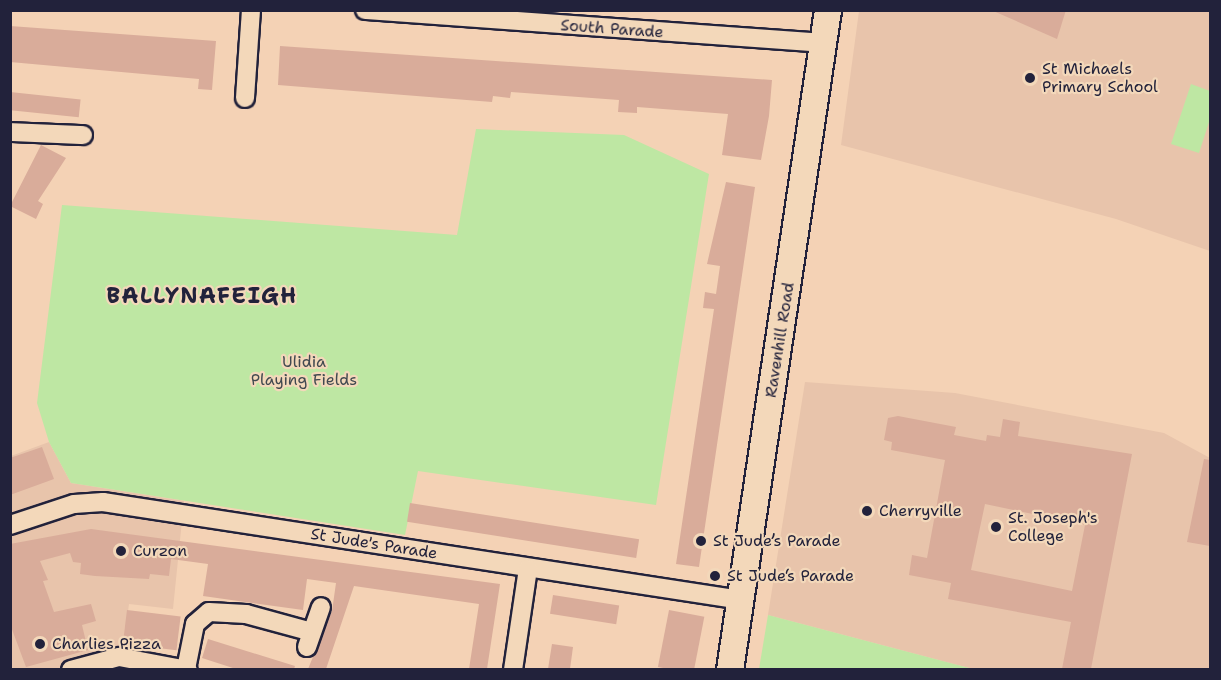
<!DOCTYPE html>
<html>
<head>
<meta charset="utf-8">
<style>
  body { margin:0 }
  #map { position:relative; width:1221px; height:680px; overflow:hidden; background:#f4d2b5; font-family:"Shantell Sans",sans-serif }
  div>[style] { position:absolute }
  .built>* { inset:0; background:#e8c4ab }
  .green>* { inset:0; background:#bee7a3 }
  .building>* { inset:0; background:#d9ac9a; transform-origin:0 0 }
  .roads { filter:drop-shadow(2px 0 #22223b) drop-shadow(-2px 0 #22223b) drop-shadow(0 2px #22223b) drop-shadow(0 -2px #22223b) }
  .minor>* { height:18px; margin:-9px; padding:0 9px; transform-origin:9px; border-radius:9px; background:#f3d8ba }
  .secondary>* { height:26px; margin:-13px; padding:0 13px; transform-origin:13px; border-radius:13px; background:#f3d8ba }
  .dots>* { width:16px; height:16px; translate:-50% -50%; box-sizing:border-box; border:3px solid #f3d8ba; border-radius:50% }
  span { translate:-50% -50%; white-space:nowrap; text-align:center; line-height:1.15; -webkit-text-stroke:4.5px #f3d8ba; paint-order:stroke }
  .street-label { font-size:16px; color:#22223b }
  .poi-label { font-size:16px; color:#22223b }
  .left { translate:0 -50%; text-align:left }
  .park-label { font-size:16px; color:#414950 }
  .district-label { font-size:22px; color:#22223b; font-weight:700; letter-spacing:1.5px }
  .frame { position:absolute; inset:0; border:12px solid #22223b; pointer-events:none }
</style>
</head>
<body>
<div id="map">
  <div class="built">
    <div style="clip-path:polygon(859px 11px,1210px 11px,1210px 251px,1116px 219px,841px 145px)"></div>
    <div style="clip-path:polygon(805px 382px,955px 393px,1164px 433px,1210px 458px,1210px 669px,973px 669px,768px 615px)"></div>
    <div style="clip-path:polygon(49px 442px,71px 483px,184px 501px,173px 609px,129px 604px,123px 649px,57px 669px,11px 670px,11px 456px)"></div>
  </div>
  <div class="green">
    <div style="clip-path:polygon(1191px 84px,1210px 91px,1210px 119px,1199px 153px,1171px 144px)"></div>
    <div style="clip-path:polygon(476px 129px,624px 135px,709px 174px,656px 505px,418px 471px,405px 535px,71px 483px,49px 442px,37px 403px,62px 205px,457px 235px)"></div>
    <div style="clip-path:polygon(768px 615px,973px 669px,759px 669px)"></div>
  </div>
  <div class="building">
    <div style="clip-path:polygon(991px 10px,1066px 10px,1057px 39px)"></div>
    <div style="clip-path:polygon(10px 26px,216px 41px,212px 90px,198px 89px,199px 79px,10px 62px)"></div>
    <div style="clip-path:polygon(280px 46px,772px 80px,769px 116px,761px 160px,722px 155px,728px 114px,637px 107px,637px 113px,618px 112px,619px 100px,511px 92px,510px 98px,493px 96px,492px 102px,278px 85px)"></div>
    <div style="left:10px;top:92px;width:71px;height:18px;rotate:6deg"></div>
    <div style="clip-path:polygon(41px 145px,66px 158px,38px 201px,43px 204px,36px 219px,10px 206px)"></div>
    <div style="clip-path:polygon(726px 182px,755px 187px,699px 567px,676px 564px,714px 309px,703px 308px,705px 292px,716px 294px,720px 266px,707px 264px)"></div>
    <div style="clip-path:polygon(evenodd,898px 416px,956px 427px,954px 435px,986px 441px,987px 435px,1000px 437px,1003px 419px,1020px 422px,1018px 436px,1132px 454px,1091px 669px,1062px 669px,1071px 622px,948px 599px,951px 583px,909px 575px,912px 555px,927px 558px,945px 460px,891px 450px,892px 442px,884px 440px,888px 418px,898px 416px,985px 504px,1085px 525px,1072px 591px,971px 570px,985px 504px)"></div>
    <div style="clip-path:polygon(42px 447px,54px 479px,10px 495px,10px 458px)"></div>
    <div style="clip-path:polygon(1204px 459px,1210px 460px,1210px 546px,1187px 542px)"></div>
    <div style="left:410px;top:503px;width:232px;height:19px;rotate:9deg"></div>
    <div style="clip-path:polygon(91px 529px,500px 584px,487px 669px,469px 669px,479px 604px,354px 586px,326px 669px,308px 669px,332px 611px,336px 583px,307px 579px,303px 610px,203px 596px,208px 564px,171px 559px,169px 576px,150px 574px,149px 579px,95px 576px,80px 574px,81px 563px,73px 562px,70px 553px,40px 561px,48px 580px,43px 581px,54px 612px,91px 604px,96px 621px,82px 625px,88px 650px,26px 667px,10px 624px,10px 544px)"></div>
    <div style="left:553px;top:595px;width:67px;height:19px;rotate:9deg"></div>
    <div style="left:127px;top:610px;width:54px;height:34px;rotate:7deg"></div>
    <div style="left:669px;top:610px;width:36px;height:58px;rotate:11deg"></div>
    <div style="clip-path:polygon(208px 639px,295px 666px,294px 669px,236px 669px,202px 658px)"></div>
    <div style="clip-path:polygon(552px 644px,573px 647px,570px 669px,548px 669px)"></div>
  </div>
  <div class="roads">
    <div class="minor">
      <div style="left:365px;top:10px;width:459px;rotate:4.1deg"></div>
      <div style="left:245px;top:98px;width:88px;rotate:-86.1deg"></div>
      <div style="left:10px;top:132px;width:73px;rotate:2.4deg"></div>
      <div style="left:10px;top:525px;width:67px;rotate:-18.2deg"></div>
      <div style="left:74px;top:504px;width:29px;rotate:-4deg"></div>
      <div style="left:103px;top:502px;width:645px;rotate:8.73deg"></div>
      <div style="left:307px;top:647px;width:42px;rotate:-70.7deg"></div>
      <div style="left:186px;top:669px;width:46px;rotate:-78.7deg"></div>
      <div style="left:195px;top:624px;width:18px;rotate:-41deg"></div>
      <div style="left:209px;top:612px;width:37px;rotate:3deg"></div>
      <div style="left:246px;top:614px;width:68px;rotate:15.3deg"></div>
      <div style="left:71px;top:670px;width:50px;rotate:-15.2deg"></div>
      <div style="left:119px;top:657px;width:70px;rotate:10.7deg"></div>
      <div style="left:513px;top:670px;width:102px;rotate:-81.6deg"></div>
    </div>
    <div class="secondary">
      <div style="left:730px;top:670px;width:667px;rotate:-81.55deg"></div>
    </div>
  </div>
  <div class="dots">
    <div style="left:1030px;top:78px;background:#22223b"></div>
    <div style="left:867px;top:511px;background:#22223b"></div>
    <div style="left:996px;top:527px;background:#22223b"></div>
    <div style="left:701px;top:541px;background:#22223b"></div>
    <div style="left:121px;top:551px;background:#22223b"></div>
    <div style="left:715px;top:576px;background:#22223b"></div>
    <div style="left:40px;top:644px;background:#22223b"></div>
  </div>
  <div class="street-label">
    <span style="left:612px;top:29px;rotate:4deg">South Parade</span>
    <span style="left:780px;top:340px;rotate:-81deg">Ravenhill Road</span>
    <span style="left:374px;top:544px;rotate:9deg">St Jude's Parade</span>
  </div>
  <div class="poi-label">
    <span class="left" style="left:1042px;top:78px">St Michaels<br>Primary School</span>
    <span class="left" style="left:879px;top:511px">Cherryville</span>
    <span class="left" style="left:1008px;top:527px">St. Joseph's<br>College</span>
    <span class="left" style="left:713px;top:541px">St Jude’s Parade</span>
    <span class="left" style="left:133px;top:551px">Curzon</span>
    <span class="left" style="left:727px;top:576px">St Jude‘s Parade</span>
    <span class="left" style="left:52px;top:644px">Charlies Pizza</span>
  </div>
  <div class="park-label">
    <span style="left:304px;top:371px">Ulidia<br>Playing Fields</span>
  </div>
  <div class="district-label">
    <span style="left:202px;top:296px">BALLYNAFEIGH</span>
  </div>
  <div class="frame"></div>
</div>
</body>
</html>
